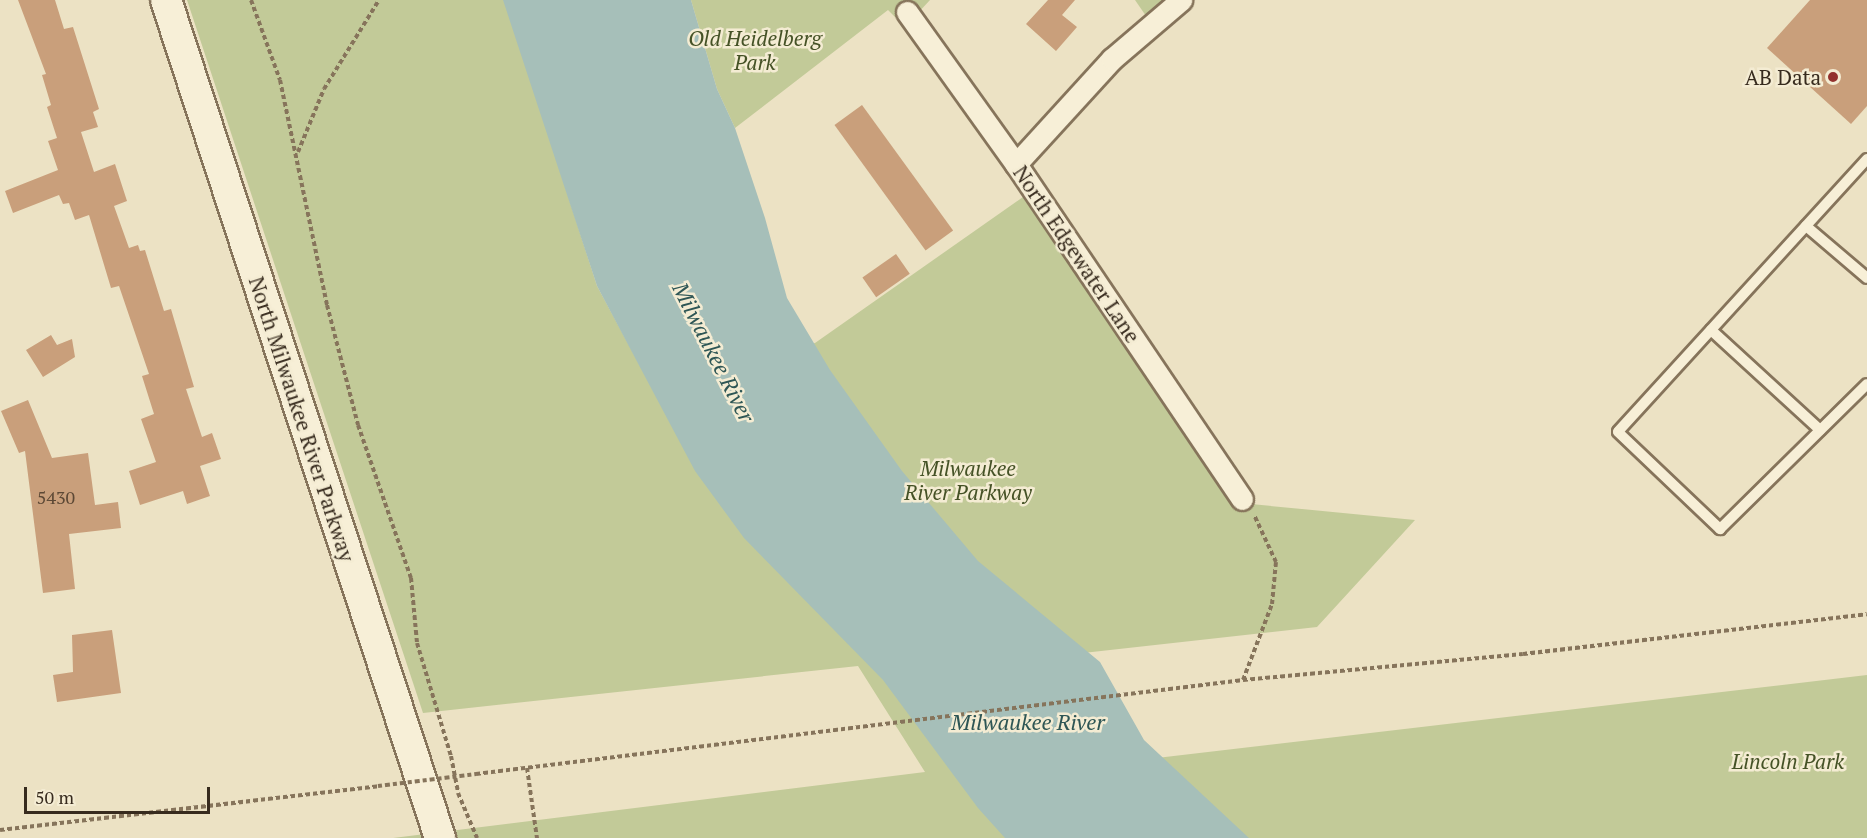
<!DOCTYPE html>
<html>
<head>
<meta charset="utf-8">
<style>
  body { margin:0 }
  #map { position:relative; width:1867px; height:838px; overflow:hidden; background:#ece2c4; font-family:"PT Serif",serif }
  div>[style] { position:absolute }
  .green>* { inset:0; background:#c2ca98 }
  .water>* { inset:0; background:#a6bfb9 }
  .building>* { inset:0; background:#c99f7b; transform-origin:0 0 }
  .path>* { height:4px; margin-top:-2px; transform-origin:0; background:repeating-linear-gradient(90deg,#86745b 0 4.5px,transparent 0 7.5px) }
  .roads { filter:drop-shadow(2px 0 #86745b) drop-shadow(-2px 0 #86745b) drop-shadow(0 2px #86745b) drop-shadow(0 -2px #86745b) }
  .lane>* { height:10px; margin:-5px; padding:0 5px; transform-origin:5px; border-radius:5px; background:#f7efd7 }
  .street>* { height:21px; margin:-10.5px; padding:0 10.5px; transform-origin:10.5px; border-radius:10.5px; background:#f7efd7 }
  .secondary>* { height:30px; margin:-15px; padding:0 15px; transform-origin:15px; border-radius:15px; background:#f7efd7 }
  .path-bridge>* { height:4px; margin-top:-2px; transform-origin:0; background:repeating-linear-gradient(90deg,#86745b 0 4.5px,transparent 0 7.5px) }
  .dots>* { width:16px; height:16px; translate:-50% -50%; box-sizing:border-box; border:3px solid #f4ecd3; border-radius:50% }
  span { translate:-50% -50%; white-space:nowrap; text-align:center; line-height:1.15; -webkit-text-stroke:5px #f4ecd3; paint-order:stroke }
  .number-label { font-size:18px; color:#5c4835 }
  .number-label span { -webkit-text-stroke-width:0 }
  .park-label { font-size:21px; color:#455226; font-style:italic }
  .poi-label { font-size:21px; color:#372b1e }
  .right { translate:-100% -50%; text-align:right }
  .street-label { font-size:21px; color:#372b1e }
  .water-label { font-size:22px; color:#2e5655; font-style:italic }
  .scale { position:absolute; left:24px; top:787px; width:186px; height:27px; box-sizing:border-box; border:3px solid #372b1e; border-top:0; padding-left:8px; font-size:18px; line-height:21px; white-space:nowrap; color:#372b1e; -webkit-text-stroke:4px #f4ecd3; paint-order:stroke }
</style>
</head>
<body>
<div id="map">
  <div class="green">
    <div style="clip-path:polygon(187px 0,505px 0,597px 286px,645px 375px,815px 343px,1023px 197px,1230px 502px,1415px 520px,1317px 627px,1065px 655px,1007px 838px,393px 838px,925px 772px,858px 666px,423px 713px)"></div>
    <div style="clip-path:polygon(691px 0,930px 0,905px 27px,888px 10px,735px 128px,717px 89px)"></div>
    <div style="clip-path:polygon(1135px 0,1167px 0,1146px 16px)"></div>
    <div style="clip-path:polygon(1867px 675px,1867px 838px,1083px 838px,1131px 761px)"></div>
  </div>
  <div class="water">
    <div style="clip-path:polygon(503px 0,691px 0,717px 89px,735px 128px,765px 218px,787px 298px,830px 370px,902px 471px,978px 561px,1100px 662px,1144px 740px,1249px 838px,1005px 838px,978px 808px,883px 680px,744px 538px,695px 471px,597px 286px)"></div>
  </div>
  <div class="building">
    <div style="clip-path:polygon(18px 0,55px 0,64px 29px,73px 27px,99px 109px,93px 112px,98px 127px,81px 132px,94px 172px,115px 164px,127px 201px,114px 206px,129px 248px,138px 245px,140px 251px,145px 250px,164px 311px,171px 309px,194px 387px,186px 389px,202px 437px,212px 433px,221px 459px,200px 466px,210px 496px,187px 504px,183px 491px,140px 505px,129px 471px,156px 462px,141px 419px,154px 414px,142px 376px,149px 374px,119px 286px,111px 288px,89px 215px,75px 220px,69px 203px,63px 204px,59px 195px,13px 213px,5px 191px,58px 170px,48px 141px,57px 138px,47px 107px,51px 105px,42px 75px,46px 74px)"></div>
    <div style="clip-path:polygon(1048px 0,1075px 0,1062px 15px,1077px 27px,1056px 51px,1026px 24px)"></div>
    <div style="clip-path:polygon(1810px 0,1867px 0,1867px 106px,1851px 124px,1767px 48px)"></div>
    <div style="left:862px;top:105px;width:155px;height:34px;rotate:54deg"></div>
    <div style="left:896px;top:254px;width:24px;height:41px;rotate:55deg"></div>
    <div style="clip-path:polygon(51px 335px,57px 345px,72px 339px,75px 357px,43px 377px,26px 350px)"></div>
    <div style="clip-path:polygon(28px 400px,52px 458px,88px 453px,95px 505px,118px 502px,121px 528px,69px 534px,75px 589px,43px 593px,25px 451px,19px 453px,1px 411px)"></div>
    <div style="clip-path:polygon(112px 630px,121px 693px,57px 702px,53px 675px,73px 672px,72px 635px)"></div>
  </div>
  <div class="path">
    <div style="left:251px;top:0;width:85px;rotate:70.1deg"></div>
    <div style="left:280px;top:80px;width:230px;rotate:78.2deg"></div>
    <div style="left:327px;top:305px;width:124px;rotate:75.5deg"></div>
    <div style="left:358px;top:425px;width:162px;rotate:70.9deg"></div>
    <div style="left:411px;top:578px;width:65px;rotate:84.7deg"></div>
    <div style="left:417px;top:643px;width:118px;rotate:73.3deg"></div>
    <div style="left:451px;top:756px;width:38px;rotate:79deg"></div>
    <div style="left:458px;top:793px;width:49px;rotate:67.1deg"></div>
    <div style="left:298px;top:152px;width:68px;rotate:-67.6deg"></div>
    <div style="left:324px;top:89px;width:105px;rotate:-58.3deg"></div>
    <div style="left:1243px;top:680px;width:81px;rotate:-69.1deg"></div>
    <div style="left:1272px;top:604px;width:42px;rotate:-84.6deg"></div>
    <div style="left:1276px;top:562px;width:50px;rotate:-115deg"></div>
    <div style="left:527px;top:768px;width:71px;rotate:81.9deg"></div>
    <div style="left:476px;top:774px;width:773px;rotate:-6.99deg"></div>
    <div style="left:1243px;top:680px;width:281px;rotate:-5.3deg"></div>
    <div style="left:1523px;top:654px;width:346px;rotate:-6.6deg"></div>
    <div style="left:0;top:830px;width:381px;rotate:-6.6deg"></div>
  </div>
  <div class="roads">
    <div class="lane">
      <div style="left:1867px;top:159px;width:369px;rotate:132.4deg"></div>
      <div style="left:1618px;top:432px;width:141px;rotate:43.6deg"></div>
      <div style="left:1720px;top:529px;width:206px;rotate:-44.6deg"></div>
      <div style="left:1806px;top:226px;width:80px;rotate:40.4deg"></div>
      <div style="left:1711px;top:330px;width:148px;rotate:42.5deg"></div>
    </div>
    <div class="street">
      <div style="left:907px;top:12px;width:187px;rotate:54.4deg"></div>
      <div style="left:1016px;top:164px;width:404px;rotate:56deg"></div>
      <div style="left:1016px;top:164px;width:142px;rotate:-47.6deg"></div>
      <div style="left:1112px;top:59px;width:91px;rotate:-40.5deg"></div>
    </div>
    <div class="secondary">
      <div style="left:166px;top:0;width:882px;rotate:71.89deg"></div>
    </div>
  </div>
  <div class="path-bridge">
    <div style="left:378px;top:786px;width:99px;rotate:-7deg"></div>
  </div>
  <div class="dots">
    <div style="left:1833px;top:77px;background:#93312d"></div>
  </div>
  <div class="number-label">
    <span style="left:56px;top:497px">5430</span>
  </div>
  <div class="park-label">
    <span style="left:755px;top:50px">Old Heidelberg<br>Park</span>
    <span style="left:968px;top:480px">Milwaukee<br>River Parkway</span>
    <span style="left:1788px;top:761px">Lincoln Park</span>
  </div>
  <div class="poi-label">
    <span class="right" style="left:1821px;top:77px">AB Data</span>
  </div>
  <div class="street-label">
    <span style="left:1077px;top:254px;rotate:56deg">North Edgewater Lane</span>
    <span style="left:302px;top:419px;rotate:72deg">North Milwaukee River Parkway</span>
  </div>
  <div class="water-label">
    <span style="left:714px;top:352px;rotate:63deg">Milwaukee River</span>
    <span style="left:1028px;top:722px">Milwaukee River</span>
  </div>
  <div class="scale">50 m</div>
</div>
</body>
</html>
